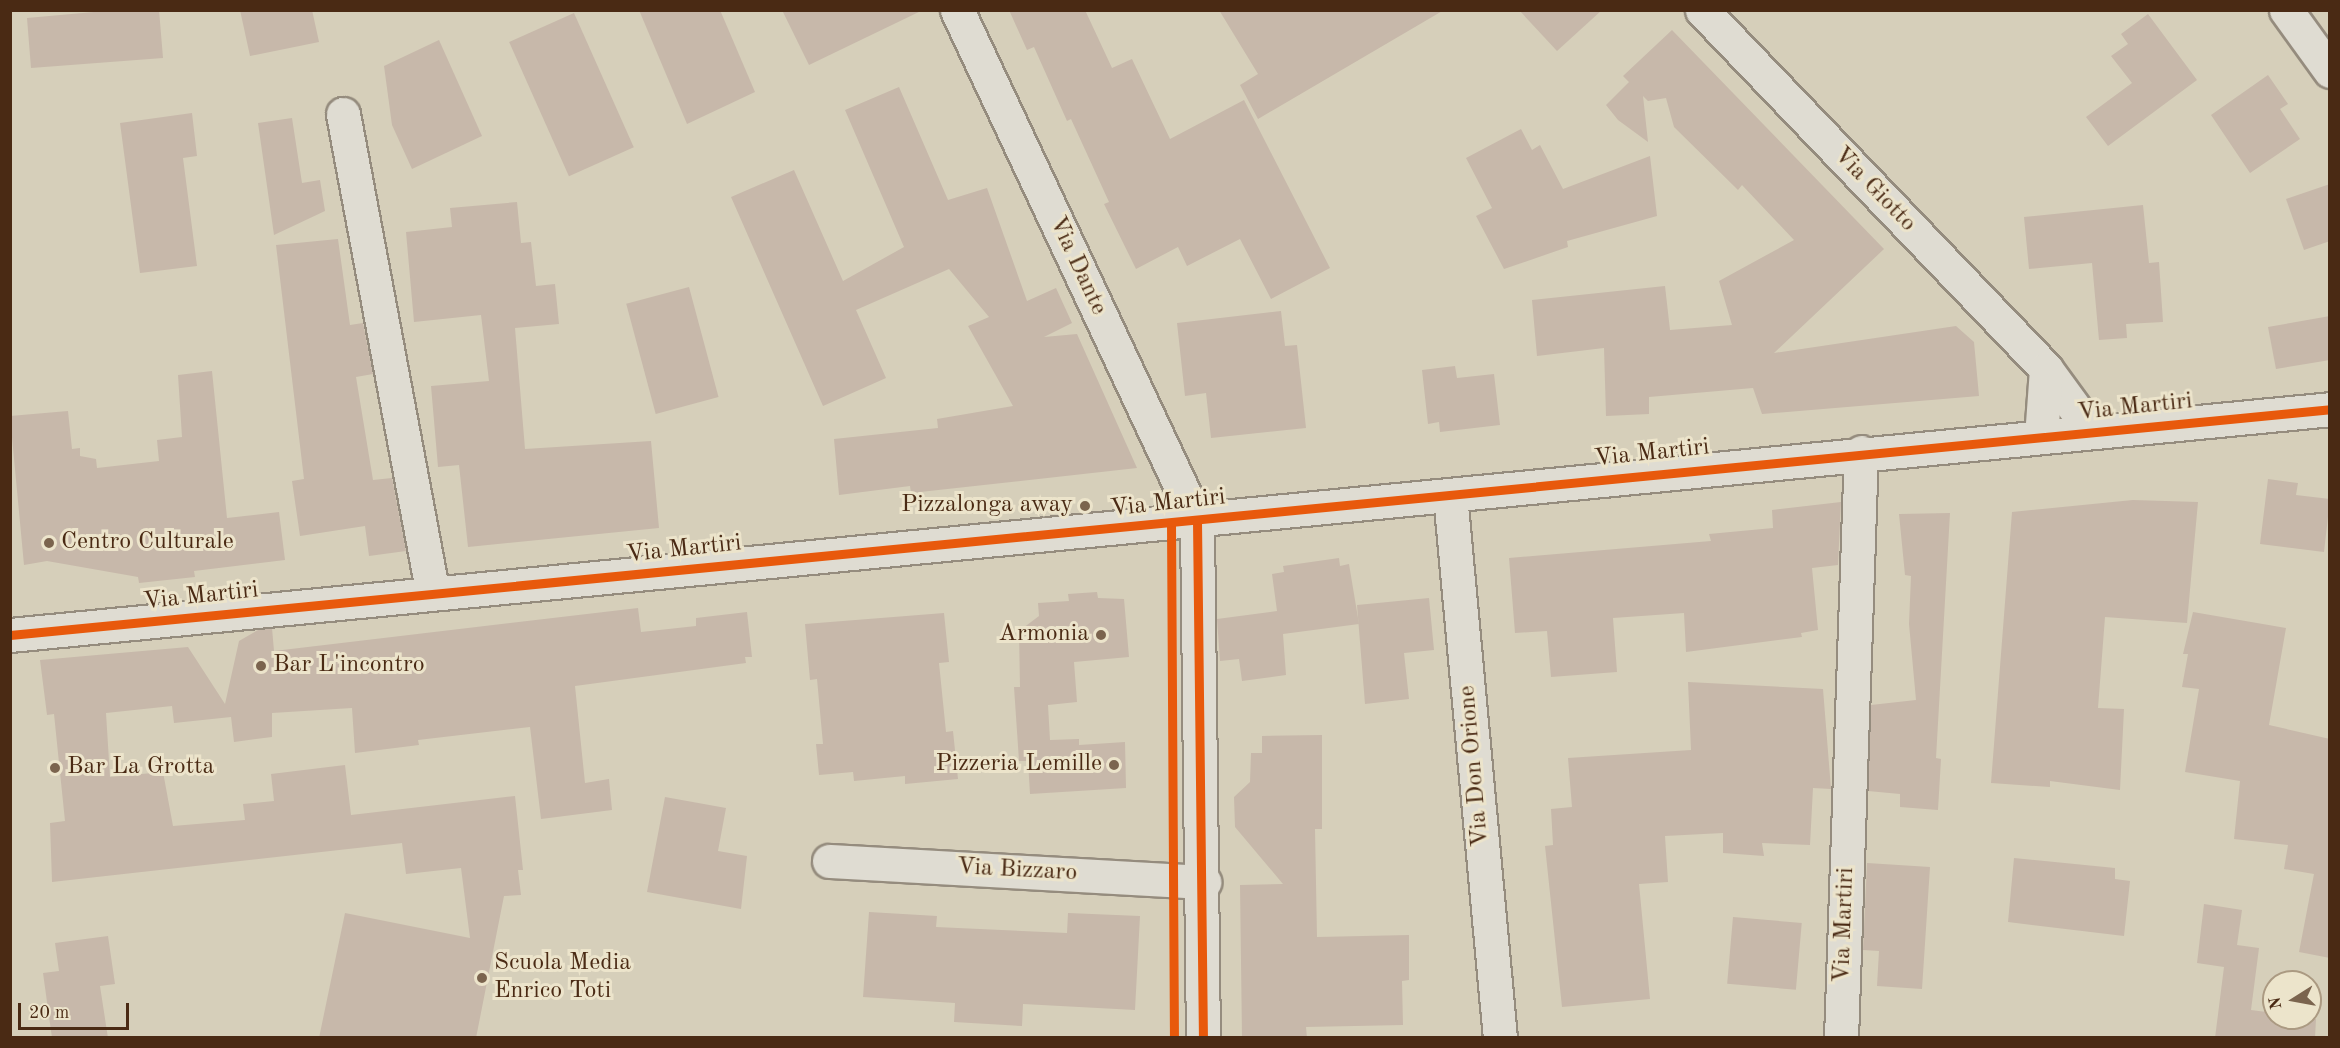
<!DOCTYPE html>
<html>
<head>
<meta charset="utf-8">
<style>
  body { margin:0 }
  #map { position:relative; width:2340px; height:1048px; overflow:hidden; background:#d6cfba; font-family:"Old Standard TT",serif }
  div>[style] { position:absolute }
  .building>* { inset:0; background:#c7b8aa; transform-origin:0 0 }
  .roads { filter:drop-shadow(2px 0 #958c7e) drop-shadow(-2px 0 #958c7e) drop-shadow(0 2px #958c7e) drop-shadow(0 -2px #958c7e) }
  .minor>* { height:33px; margin:-16.5px; padding:0 16.5px; transform-origin:16.5px; border-radius:16.5px; background:#dfdcd2 }
  .cycleway>* { height:9px; margin:-4.5px; padding:0 4.5px; transform-origin:4.5px; border-radius:4.5px; background:#e8590c }
  .dots>* { width:16px; height:16px; translate:-50% -50%; box-sizing:border-box; border:3px solid #ece4cb; border-radius:50% }
  span { translate:-50% -50%; white-space:nowrap; text-align:center; line-height:1.15; -webkit-text-stroke:6px #ece4cb; paint-order:stroke }
  .street-label { font-size:24px; color:#4a2a14 }
  .poi-label { font-size:24px; color:#4a2a14 }
  .right { translate:-100% -50%; text-align:right }
  .left { translate:0 -50%; text-align:left }
  .frame { position:absolute; inset:0; border:12px solid #4a2a14; pointer-events:none }
  .north { position:absolute; left:2262px; top:970px; width:60px; height:60px; box-sizing:border-box; background:#ece4cb; border:2px solid #ab9a82; border-radius:50%; rotate:259deg; font-size:16px; font-weight:700; line-height:24px; text-align:center; color:#4a2a14 }
  .north::after { content:''; display:block; margin:auto; width:21px; height:27px; background:#7b644e; clip-path:polygon(50% 0,100% 100%,50% 72%,0 100%) }
  .scale { position:absolute; left:18px; top:1003px; width:111px; height:27px; box-sizing:border-box; border:3px solid #4a2a14; border-top:0; padding-left:8px; font-size:18px; line-height:21px; white-space:nowrap; color:#4a2a14; -webkit-text-stroke:4px #ece4cb; paint-order:stroke }
</style>
</head>
<body>
<div id="map">
  <div class="building">
    <div style="clip-path:polygon(116px 10px,159px 10px,163px 58px,31px 68px,27px 18px)"></div>
    <div style="clip-path:polygon(240px 10px,312px 10px,319px 42px,250px 56px)"></div>
    <div style="clip-path:polygon(639px 10px,720px 10px,755px 92px,687px 124px)"></div>
    <div style="clip-path:polygon(782px 10px,923px 10px,809px 65px)"></div>
    <div style="clip-path:polygon(1009px 10px,1085px 10px,1112px 68px,1132px 59px,1170px 139px,1244px 100px,1330px 268px,1271px 299px,1240px 239px,1187px 266px,1178px 247px,1136px 269px,1104px 204px,1109px 202px,1071px 119px,1067px 121px,1034px 47px,1027px 50px)"></div>
    <div style="clip-path:polygon(1219px 10px,1444px 10px,1258px 119px,1240px 85px,1258px 74px)"></div>
    <div style="clip-path:polygon(1519px 10px,1602px 10px,1557px 51px)"></div>
    <div style="left:574px;top:13px;width:147px;height:71px;rotate:66deg"></div>
    <div style="clip-path:polygon(2148px 14px,2197px 80px,2108px 146px,2086px 117px,2132px 83px,2111px 56px,2128px 44px,2121px 34px)"></div>
    <div style="clip-path:polygon(1672px 30px,1884px 249px,1774px 353px,1956px 326px,1974px 342px,1979px 396px,1762px 414px,1753px 388px,1649px 397px,1649px 414px,1606px 416px,1604px 348px,1537px 356px,1532px 300px,1665px 286px,1670px 330px,1732px 325px,1719px 281px,1794px 240px,1742px 185px,1738px 190px,1674px 127px,1666px 98px,1648px 101px,1643px 96px,1648px 142px,1618px 120px,1606px 105px,1629px 82px,1623px 76px)"></div>
    <div style="clip-path:polygon(439px 40px,482px 136px,412px 169px,392px 125px,384px 66px)"></div>
    <div style="clip-path:polygon(2268px 75px,2288px 104px,2280px 109px,2300px 139px,2250px 173px,2211px 115px)"></div>
    <div style="clip-path:polygon(899px 87px,948px 200px,987px 188px,1027px 301px,1056px 288px,1072px 323px,1044px 337px,1077px 334px,1137px 468px,911px 493px,910px 486px,839px 495px,834px 439px,938px 428px,937px 419px,1013px 406px,968px 326px,989px 317px,949px 269px,856px 310px,886px 378px,823px 406px,731px 197px,794px 170px,843px 281px,904px 247px,845px 110px)"></div>
    <div style="clip-path:polygon(192px 113px,197px 156px,183px 158px,197px 266px,140px 273px,120px 123px)"></div>
    <div style="clip-path:polygon(292px 118px,302px 183px,320px 180px,325px 211px,274px 235px,258px 123px)"></div>
    <div style="clip-path:polygon(1521px 129px,1532px 150px,1540px 145px,1563px 189px,1650px 156px,1657px 216px,1567px 241px,1568px 247px,1504px 269px,1476px 216px,1492px 208px,1466px 158px)"></div>
    <div style="clip-path:polygon(2330px 184px,2330px 241px,2304px 250px,2286px 199px)"></div>
    <div style="clip-path:polygon(517px 202px,521px 243px,531px 242px,536px 286px,555px 284px,559px 324px,515px 328px,525px 449px,651px 441px,659px 528px,468px 547px,459px 465px,438px 467px,431px 386px,489px 381px,481px 315px,414px 322px,406px 232px,452px 227px,450px 208px)"></div>
    <div style="clip-path:polygon(2143px 205px,2149px 263px,2159px 262px,2163px 322px,2126px 324px,2127px 338px,2099px 340px,2092px 263px,2029px 269px,2024px 217px)"></div>
    <div style="clip-path:polygon(338px 239px,350px 325px,363px 323px,373px 374px,356px 377px,373px 480px,392px 478px,406px 551px,369px 556px,365px 526px,300px 536px,292px 481px,304px 479px,276px 245px)"></div>
    <div style="left:689px;top:287px;width:114px;height:65px;rotate:75deg"></div>
    <div style="clip-path:polygon(1281px 311px,1285px 346px,1297px 345px,1306px 428px,1211px 438px,1206px 393px,1185px 396px,1177px 323px)"></div>
    <div style="clip-path:polygon(2330px 316px,2330px 360px,2276px 369px,2268px 327px)"></div>
    <div style="clip-path:polygon(1455px 366px,1457px 378px,1494px 374px,1500px 425px,1440px 432px,1439px 422px,1428px 424px,1422px 370px)"></div>
    <div style="clip-path:polygon(212px 371px,227px 518px,279px 512px,285px 560px,194px 571px,195px 577px,139px 583px,138px 577px,47px 561px,24px 565px,10px 416px,68px 411px,72px 449px,80px 448px,80px 456px,96px 459px,97px 468px,159px 461px,157px 440px,182px 437px,178px 375px)"></div>
    <div style="clip-path:polygon(2268px 479px,2298px 483px,2296px 495px,2330px 499px,2324px 552px,2260px 544px)"></div>
    <div style="clip-path:polygon(2133px 500px,2198px 502px,2187px 623px,2105px 617px,2098px 708px,2124px 709px,2120px 790px,2050px 781px,2050px 787px,1991px 783px,2012px 512px)"></div>
    <div style="clip-path:polygon(1841px 502px,1838px 565px,1812px 568px,1818px 630px,1801px 633px,1802px 637px,1686px 652px,1684px 613px,1613px 618px,1617px 672px,1551px 677px,1547px 631px,1515px 633px,1509px 558px,1711px 541px,1709px 534px,1773px 528px,1772px 510px)"></div>
    <div style="clip-path:polygon(1950px 513px,1936px 758px,1941px 759px,1938px 810px,1900px 807px,1900px 794px,1868px 791px,1871px 705px,1916px 700px,1909px 624px,1911px 576px,1905px 575px,1899px 514px)"></div>
    <div style="clip-path:polygon(1339px 558px,1340px 566px,1349px 564px,1359px 624px,1283px 634px,1286px 675px,1242px 681px,1239px 659px,1220px 661px,1217px 619px,1277px 611px,1272px 574px,1284px 572px,1283px 566px)"></div>
    <div style="clip-path:polygon(1097px 592px,1098px 598px,1124px 599px,1129px 657px,1074px 662px,1077px 702px,1048px 705px,1050px 740px,1079px 739px,1079px 745px,1125px 742px,1126px 788px,1030px 794px,1028px 761px,1019px 761px,1014px 687px,1020px 687px,1019px 631px,1039px 616px,1038px 603px,1069px 601px,1068px 594px)"></div>
    <div style="clip-path:polygon(1429px 598px,1434px 650px,1404px 653px,1409px 699px,1365px 704px,1357px 605px)"></div>
    <div style="clip-path:polygon(638px 608px,641px 632px,696px 626px,696px 618px,747px 612px,752px 657px,745px 657px,746px 663px,575px 686px,585px 783px,609px 779px,612px 810px,541px 819px,530px 727px,418px 740px,419px 745px,355px 753px,352px 708px,272px 713px,272px 737px,234px 742px,231px 717px,174px 723px,172px 706px,106px 713px,110px 777px,163px 772px,173px 826px,245px 820px,243px 804px,274px 801px,271px 774px,345px 765px,351px 815px,515px 796px,523px 870px,518px 870px,521px 895px,504px 896px,476px 1038px,319px 1038px,345px 913px,470px 938px,461px 868px,406px 874px,402px 843px,52px 882px,50px 823px,65px 821px,54px 714px,47px 715px,40px 660px,188px 647px,225px 704px,239px 641px,258px 630px,272px 628px,274px 651px)"></div>
    <div style="clip-path:polygon(2193px 612px,2286px 628px,2269px 725px,2330px 739px,2330px 958px,2299px 952px,2314px 874px,2284px 869px,2288px 845px,2234px 839px,2240px 781px,2185px 772px,2199px 689px,2182px 687px,2188px 654px,2183px 654px)"></div>
    <div style="clip-path:polygon(944px 613px,949px 662px,939px 663px,946px 732px,953px 731px,958px 779px,905px 784px,905px 776px,854px 781px,853px 772px,819px 775px,816px 744px,823px 744px,817px 679px,810px 680px,805px 624px)"></div>
    <div style="clip-path:polygon(1688px 682px,1823px 689px,1831px 789px,1813px 788px,1810px 845px,1762px 843px,1764px 856px,1723px 853px,1723px 833px,1665px 836px,1668px 882px,1639px 884px,1650px 999px,1562px 1007px,1545px 846px,1553px 845px,1551px 809px,1572px 807px,1568px 758px,1691px 750px)"></div>
    <div style="clip-path:polygon(1322px 735px,1322px 829px,1315px 829px,1317px 937px,1409px 935px,1409px 980px,1402px 981px,1403px 1025px,1306px 1027px,1307px 1038px,1242px 1038px,1240px 885px,1283px 884px,1235px 827px,1234px 797px,1250px 782px,1251px 753px,1262px 753px,1262px 736px)"></div>
    <div style="clip-path:polygon(665px 797px,726px 808px,718px 851px,747px 856px,741px 909px,647px 892px)"></div>
    <div style="clip-path:polygon(2014px 858px,2115px 868px,2115px 879px,2130px 881px,2124px 936px,2008px 922px)"></div>
    <div style="clip-path:polygon(1867px 863px,1930px 867px,1922px 989px,1877px 986px,1879px 951px,1863px 950px)"></div>
    <div style="clip-path:polygon(2204px 904px,2242px 910px,2237px 945px,2259px 948px,2251px 1010px,2274px 1013px,2274px 1018px,2316px 1019px,2315px 1038px,2215px 1038px,2224px 967px,2197px 963px)"></div>
    <div style="clip-path:polygon(869px 912px,937px 916px,936px 927px,1067px 933px,1068px 913px,1140px 916px,1135px 1010px,1023px 1004px,1022px 1026px,954px 1022px,955px 1003px,863px 997px)"></div>
    <div style="left:1733px;top:917px;width:69px;height:67px;rotate:5deg"></div>
    <div style="clip-path:polygon(108px 936px,115px 984px,100px 986px,108px 1038px,52px 1038px,43px 973px,59px 971px,55px 943px)"></div>
  </div>
  <div class="roads">
    <div class="minor">
      <div style="left:957px;top:10px;width:565px;rotate:64.84deg"></div>
      <div style="left:1197px;top:521px;width:517px;rotate:89.34deg"></div>
      <div style="left:1702px;top:10px;width:497px;rotate:46.2deg"></div>
      <div style="left:2046px;top:369px;width:78px;rotate:53.9deg"></div>
      <div style="left:2286px;top:10px;width:75px;rotate:54.2deg"></div>
      <div style="left:343px;top:114px;width:487px;rotate:79.4deg"></div>
      <div style="left:2041px;top:437px;width:68px;rotate:-85.8deg"></div>
      <div style="left:1450px;top:495px;width:545px;rotate:84.74deg"></div>
      <div style="left:10px;top:635px;width:2331px;rotate:-5.56deg"></div>
      <div style="left:829px;top:861px;width:376px;rotate:3.2deg"></div>
      <div style="left:1841px;top:1038px;width:586px;rotate:-88.05deg"></div>
    </div>
  </div>
  <div class="cycleway">
    <div style="left:1197px;top:521px;width:517px;rotate:89.34deg"></div>
    <div style="left:1171px;top:523px;width:515px;rotate:89.67deg"></div>
    <div style="left:10px;top:635px;width:2331px;rotate:-5.56deg"></div>
  </div>
  <div class="dots">
    <div style="left:1085px;top:506px;background:#7b644e"></div>
    <div style="left:49px;top:543px;background:#7b644e"></div>
    <div style="left:1101px;top:635px;background:#7b644e"></div>
    <div style="left:261px;top:666px;background:#7b644e"></div>
    <div style="left:1114px;top:765px;background:#7b644e"></div>
    <div style="left:55px;top:768px;background:#7b644e"></div>
    <div style="left:482px;top:978px;background:#7b644e"></div>
  </div>
  <div class="street-label">
    <span style="left:1874px;top:190px;rotate:46deg">Via Giotto</span>
    <span style="left:1077px;top:266px;rotate:65deg">Via Dante</span>
    <span style="left:2135px;top:408px;rotate:-6deg">Via Martiri</span>
    <span style="left:1652px;top:454px;rotate:-6deg">Via Martiri</span>
    <span style="left:1168px;top:504px;rotate:-6deg">Via Martiri</span>
    <span style="left:684px;top:550px;rotate:-6deg">Via Martiri</span>
    <span style="left:201px;top:597px;rotate:-6deg">Via Martiri</span>
    <span style="left:1475px;top:766px;rotate:-95deg">Via Don Orione</span>
    <span style="left:1017px;top:871px;rotate:3deg">Via Bizzaro</span>
    <span style="left:1845px;top:925px;rotate:-88deg">Via Martiri</span>
  </div>
  <div class="poi-label">
    <span class="right" style="left:1073px;top:506px">Pizzalonga away</span>
    <span class="left" style="left:61px;top:543px">Centro Culturale</span>
    <span class="right" style="left:1089px;top:635px">Armonia</span>
    <span class="left" style="left:273px;top:666px">Bar L'incontro</span>
    <span class="right" style="left:1102px;top:765px">Pizzeria Lemille</span>
    <span class="left" style="left:67px;top:768px">Bar La Grotta</span>
    <span class="left" style="left:494px;top:978px">Scuola Media<br>Enrico Toti</span>
  </div>
  <div class="frame"></div>
  <div class="north">N</div>
  <div class="scale">20 m</div>
</div>
</body>
</html>
